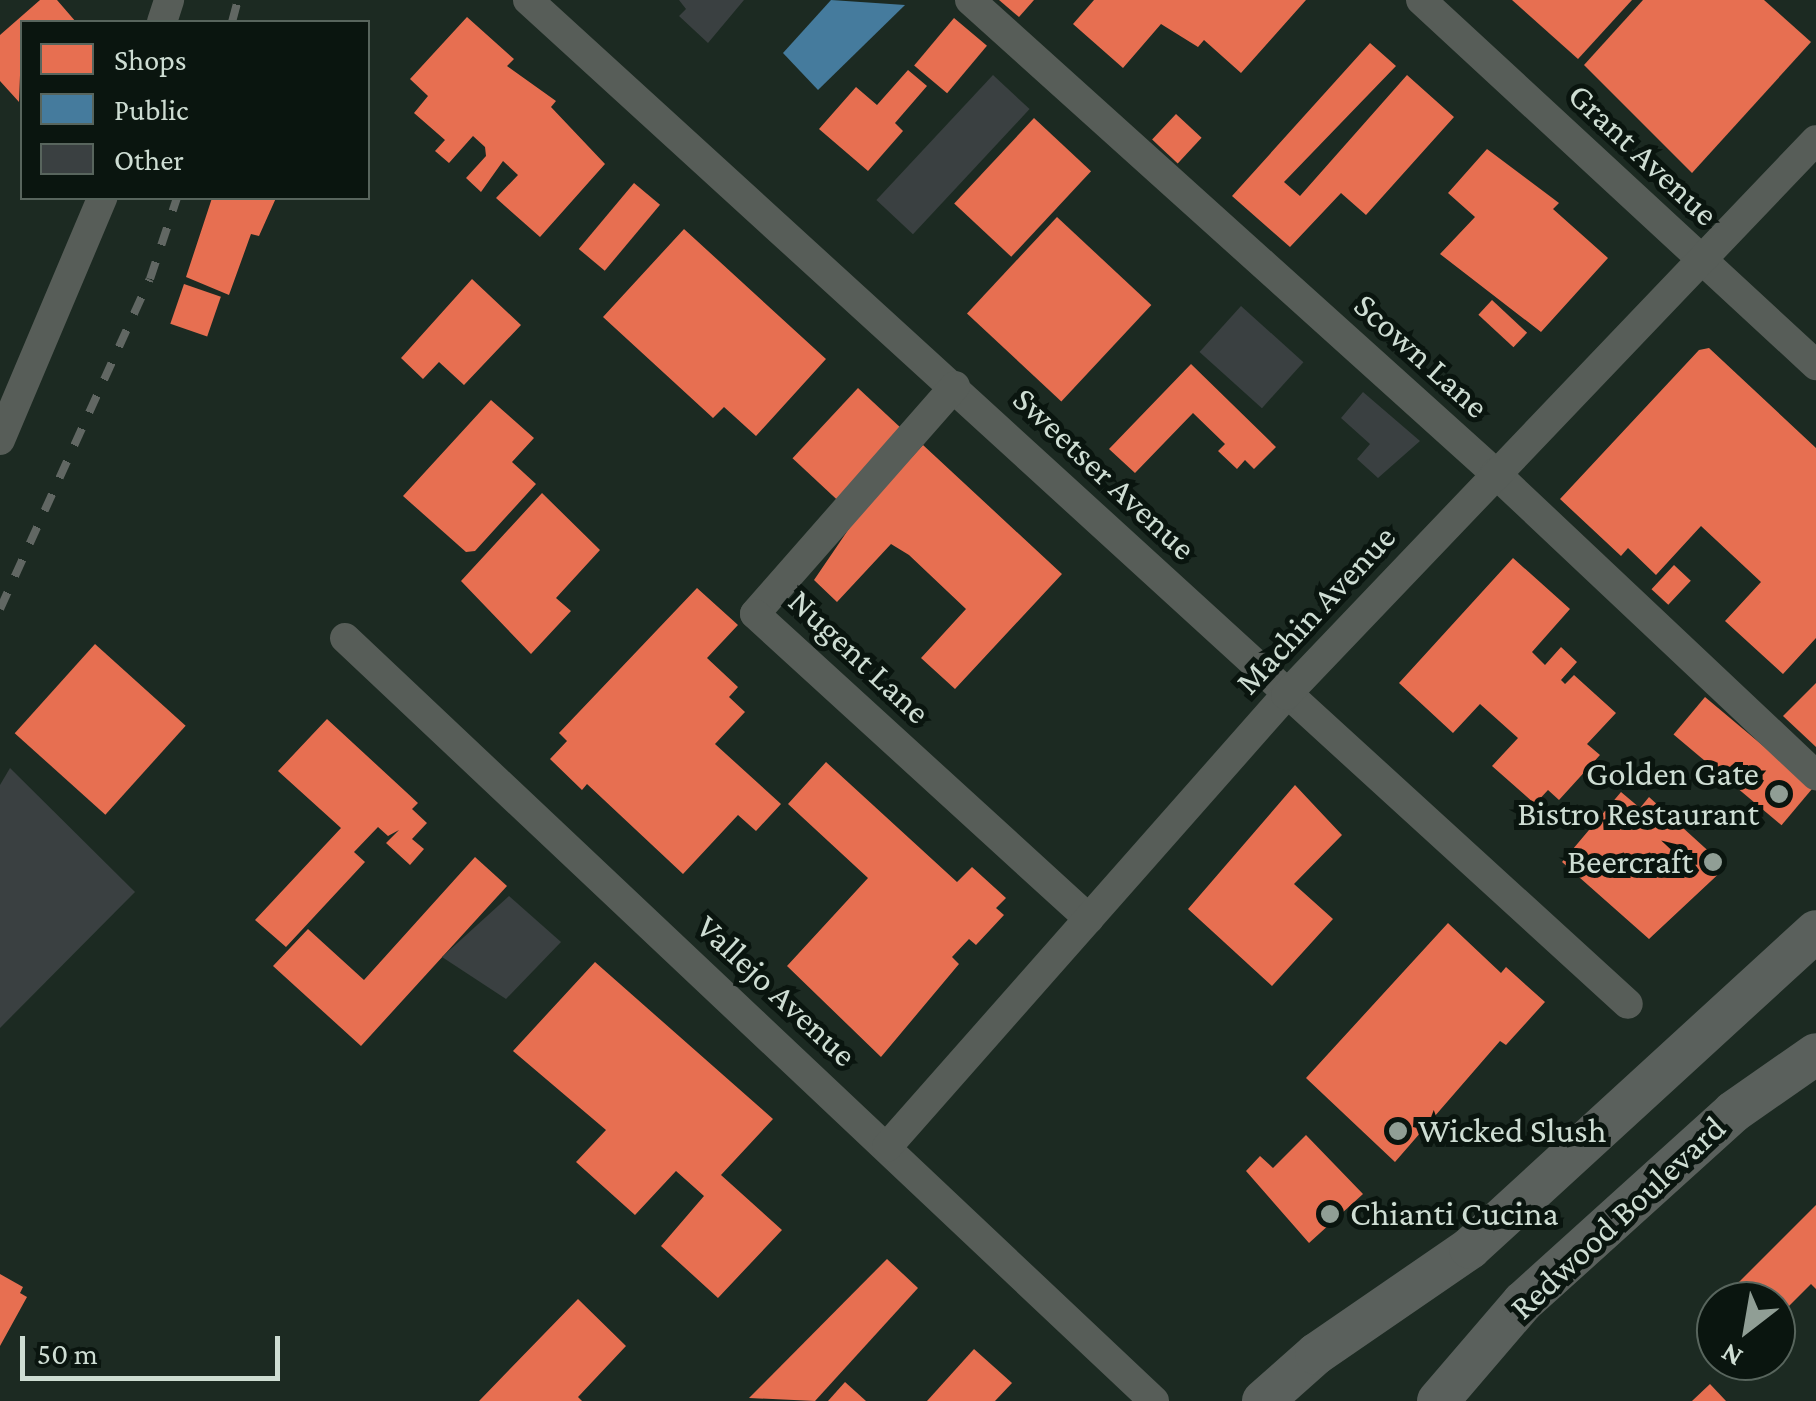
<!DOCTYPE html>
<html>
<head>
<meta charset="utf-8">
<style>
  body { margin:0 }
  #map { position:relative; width:1816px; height:1401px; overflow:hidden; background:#1c2a22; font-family:"Crimson Pro",serif }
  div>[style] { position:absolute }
  .shops>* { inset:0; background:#e76f51; transform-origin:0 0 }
  .public>* { inset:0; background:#457b9d }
  .building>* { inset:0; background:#3a4041; transform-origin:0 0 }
  .street>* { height:30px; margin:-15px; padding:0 15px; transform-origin:15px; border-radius:15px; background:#575d58 }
  .secondary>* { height:42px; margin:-21px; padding:0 21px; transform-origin:21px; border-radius:21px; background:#5a605c }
  .rail>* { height:8px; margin-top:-4px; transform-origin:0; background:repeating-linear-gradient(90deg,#616763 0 18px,transparent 0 36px) }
  .dots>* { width:28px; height:28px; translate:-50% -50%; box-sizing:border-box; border:5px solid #0a150f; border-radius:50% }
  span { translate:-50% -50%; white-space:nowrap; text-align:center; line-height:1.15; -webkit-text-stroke:10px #0a150f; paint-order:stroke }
  .street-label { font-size:35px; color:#ceddd3 }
  .poi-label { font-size:35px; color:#ceddd3 }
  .right { translate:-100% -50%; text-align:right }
  .left { translate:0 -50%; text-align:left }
  .legend { position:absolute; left:20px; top:20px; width:350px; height:180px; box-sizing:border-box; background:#0a150f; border:2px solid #58655d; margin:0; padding:12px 18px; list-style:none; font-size:30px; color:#ceddd3 }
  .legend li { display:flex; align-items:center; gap:20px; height:50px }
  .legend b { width:50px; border:2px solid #58655d }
  .north { position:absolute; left:1696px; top:1281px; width:100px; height:100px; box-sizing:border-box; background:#0a150f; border:2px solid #58655d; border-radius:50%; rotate:211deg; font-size:28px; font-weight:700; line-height:40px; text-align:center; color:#ceddd3 }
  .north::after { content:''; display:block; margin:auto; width:35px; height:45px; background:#909e95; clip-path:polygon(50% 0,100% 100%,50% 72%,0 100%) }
  .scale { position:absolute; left:20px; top:1336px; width:260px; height:45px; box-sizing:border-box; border:5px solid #ceddd3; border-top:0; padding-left:12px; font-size:30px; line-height:35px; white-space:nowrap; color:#ceddd3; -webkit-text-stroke:8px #0a150f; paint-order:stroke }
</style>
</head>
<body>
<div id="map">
  <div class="shops">
    <div style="clip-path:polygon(40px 0,57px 0,76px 22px,22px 22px,19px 102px,0 81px,0 35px)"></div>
    <div style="clip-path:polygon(999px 0,1034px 0,1019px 17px)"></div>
    <div style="clip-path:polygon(1094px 0,1306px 0,1241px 73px,1204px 40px,1198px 47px,1161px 24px,1123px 68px,1073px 24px)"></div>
    <div style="clip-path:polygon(1512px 0,1632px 0,1578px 59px)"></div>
    <div style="clip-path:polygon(1643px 0,1764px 0,1811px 42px,1692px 173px,1584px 65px)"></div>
    <div style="clip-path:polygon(467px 17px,514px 59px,507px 66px,556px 101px,551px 107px,605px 164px,540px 237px,496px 198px,518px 175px,503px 161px,481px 192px,466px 178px,486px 156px,485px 147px,473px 136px,449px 163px,435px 151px,445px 140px,414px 113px,428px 96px,410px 79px)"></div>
    <div style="left:954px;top:18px;width:43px;height:62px;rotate:40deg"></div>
    <div style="clip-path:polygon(1370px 43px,1396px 66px,1284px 182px,1300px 196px,1407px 75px,1454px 117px,1366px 215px,1341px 193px,1290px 247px,1232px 196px)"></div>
    <div style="clip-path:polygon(908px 70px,927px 86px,895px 123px,903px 131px,868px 171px,819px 129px,856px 87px,877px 105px)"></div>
    <div style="left:1176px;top:114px;width:35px;height:35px;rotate:43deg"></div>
    <div style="left:1034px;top:118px;width:78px;height:117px;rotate:43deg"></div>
    <div style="clip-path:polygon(1487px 149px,1559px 203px,1553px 209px,1608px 258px,1541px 332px,1440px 254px,1475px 217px,1448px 193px)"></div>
    <div style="left:634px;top:183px;width:34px;height:86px;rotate:40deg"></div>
    <div style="clip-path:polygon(212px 198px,276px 198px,259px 236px,251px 234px,229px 295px,186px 277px)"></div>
    <div style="left:1057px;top:217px;width:129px;height:132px;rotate:43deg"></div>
    <div style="clip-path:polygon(684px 229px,826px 359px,756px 436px,724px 407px,713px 418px,603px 317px)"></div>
    <div style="clip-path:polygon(472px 279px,521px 325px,464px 385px,439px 362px,423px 379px,401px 358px)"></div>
    <div style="left:184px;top:284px;width:39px;height:42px;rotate:19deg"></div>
    <div style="left:1492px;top:300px;width:48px;height:20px;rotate:43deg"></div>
    <div style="clip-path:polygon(1709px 348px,1816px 448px,1816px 638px,1783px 674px,1725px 621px,1761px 582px,1701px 526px,1656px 575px,1628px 548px,1621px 556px,1560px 499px,1699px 350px)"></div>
    <div style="clip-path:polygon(1191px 364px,1276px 447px,1254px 469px,1245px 460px,1237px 469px,1218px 451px,1225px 444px,1193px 413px,1135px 473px,1109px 449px)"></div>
    <div style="left:858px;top:388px;width:62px;height:96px;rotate:43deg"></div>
    <div style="clip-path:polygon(491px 400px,534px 438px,512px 462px,536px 484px,475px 551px,466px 552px,403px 496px)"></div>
    <div style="clip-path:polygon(923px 445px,1062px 574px,955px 689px,921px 658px,966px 609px,909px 555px,891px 544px,837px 602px,814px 580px,859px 514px)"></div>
    <div style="clip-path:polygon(542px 493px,600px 550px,556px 598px,571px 611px,531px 654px,461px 581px)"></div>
    <div style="clip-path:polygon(1513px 558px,1570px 609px,1532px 652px,1545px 665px,1561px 647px,1577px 662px,1561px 680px,1565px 684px,1574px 675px,1616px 713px,1587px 744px,1600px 755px,1559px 800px,1548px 790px,1535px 804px,1492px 766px,1518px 738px,1480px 704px,1453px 733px,1399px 683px)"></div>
    <div style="left:1674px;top:565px;width:23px;height:33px;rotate:43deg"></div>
    <div style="clip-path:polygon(697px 588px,738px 625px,707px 658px,738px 687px,729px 697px,745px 712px,715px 744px,781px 804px,756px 831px,738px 815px,683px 874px,587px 784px,582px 790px,550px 759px,567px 741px,559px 733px)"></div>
    <div style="left:95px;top:644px;width:122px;height:120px;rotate:42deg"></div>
    <div style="clip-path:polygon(1816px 683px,1816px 747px,1783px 716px)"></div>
    <div style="left:1705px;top:697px;width:141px;height:49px;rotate:40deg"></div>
    <div style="clip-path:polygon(327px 719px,418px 803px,412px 809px,427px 823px,412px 839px,424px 849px,410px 865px,386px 843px,399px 830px,388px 836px,378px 827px,354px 852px,365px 862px,286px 947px,255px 920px,341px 828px,278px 771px)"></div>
    <div style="clip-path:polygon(826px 762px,957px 882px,972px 867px,1006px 898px,996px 908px,1004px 915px,976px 945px,969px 939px,952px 957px,959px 964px,881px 1057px,787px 966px,868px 878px,788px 804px)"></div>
    <div style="clip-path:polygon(1295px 785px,1342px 835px,1294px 884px,1333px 919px,1272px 986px,1188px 909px)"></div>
    <div style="clip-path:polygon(1621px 792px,1640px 808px,1649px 797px,1726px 867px,1649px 939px,1562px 862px)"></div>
    <div style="clip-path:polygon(475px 857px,507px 886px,361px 1046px,273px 966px,308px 929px,364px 980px)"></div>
    <div style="clip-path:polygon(1448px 923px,1501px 973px,1506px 967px,1545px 1002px,1506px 1045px,1500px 1041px,1395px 1162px,1306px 1078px)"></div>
    <div style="clip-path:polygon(595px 962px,773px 1119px,721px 1175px,782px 1230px,718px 1298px,661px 1246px,704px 1196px,676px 1171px,635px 1215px,576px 1162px,606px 1130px,513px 1051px)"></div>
    <div style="clip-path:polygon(1306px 1135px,1363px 1194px,1309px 1243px,1246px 1171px,1260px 1156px,1273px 1168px)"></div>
    <div style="clip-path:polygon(1816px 1205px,1816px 1289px,1811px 1284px,1776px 1319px,1776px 1301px,1746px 1301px,1733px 1288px)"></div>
    <div style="clip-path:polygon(887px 1259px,918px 1288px,815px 1401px,749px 1398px)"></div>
    <div style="clip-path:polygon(0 1274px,23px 1287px,20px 1293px,27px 1297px,0 1346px)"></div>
    <div style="clip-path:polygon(578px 1299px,626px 1346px,578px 1397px,582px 1401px,479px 1401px)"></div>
    <div style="clip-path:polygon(974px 1349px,1012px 1383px,995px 1401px,927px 1401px)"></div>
    <div style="clip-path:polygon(845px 1382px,866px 1401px,828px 1401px)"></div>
    <div style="clip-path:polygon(1710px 1384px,1726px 1401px,1692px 1401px)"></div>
  </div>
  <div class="public">
    <div style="clip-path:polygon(831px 0,905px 5px,818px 90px,783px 53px)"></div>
  </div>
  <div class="building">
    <div style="clip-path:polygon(744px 0,708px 43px,679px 16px,686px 9px,679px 0)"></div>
    <div style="left:993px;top:75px;width:50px;height:171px;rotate:43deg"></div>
    <div style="left:1241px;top:306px;width:84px;height:62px;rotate:42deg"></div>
    <div style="clip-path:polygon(1363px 392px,1420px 441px,1378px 478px,1357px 459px,1370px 444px,1341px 418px)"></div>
    <div style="clip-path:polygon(10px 768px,135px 892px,0 1028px,0 785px)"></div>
    <div style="clip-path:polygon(509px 896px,561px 942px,506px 999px,442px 957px)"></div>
  </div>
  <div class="street">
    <div style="left:528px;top:0;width:1489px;rotate:42.39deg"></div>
    <div style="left:970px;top:0;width:707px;rotate:42.02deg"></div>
    <div style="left:1495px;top:473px;width:441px;rotate:43.3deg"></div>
    <div style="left:1421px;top:0;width:538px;rotate:42.74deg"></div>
    <div style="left:162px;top:22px;width:23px;rotate:-72deg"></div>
    <div style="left:955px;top:386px;width:303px;rotate:131.3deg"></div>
    <div style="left:755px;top:614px;width:452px;rotate:42.4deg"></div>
    <div style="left:0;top:440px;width:263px;rotate:-67.1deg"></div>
    <div style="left:345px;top:638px;width:1112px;rotate:43.32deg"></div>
    <div style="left:887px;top:1147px;width:603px;rotate:-48.56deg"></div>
    <div style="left:1286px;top:695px;width:767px;rotate:-46.32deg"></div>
  </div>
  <div class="secondary">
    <div style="left:1263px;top:1401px;width:71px;rotate:-41.6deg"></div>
    <div style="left:1316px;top:1354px;width:187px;rotate:-34.5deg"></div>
    <div style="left:1470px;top:1248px;width:469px;rotate:-42.5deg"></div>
    <div style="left:1438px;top:1401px;width:130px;rotate:-49.4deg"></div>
    <div style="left:1523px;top:1302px;width:283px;rotate:-42.1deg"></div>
    <div style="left:1733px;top:1112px;width:101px;rotate:-34.9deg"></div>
  </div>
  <div class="rail">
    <div style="left:232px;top:22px;width:23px;rotate:-75deg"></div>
    <div style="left:0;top:609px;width:362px;rotate:-65.6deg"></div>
    <div style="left:150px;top:279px;width:85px;rotate:-71.6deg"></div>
  </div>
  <div class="dots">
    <div style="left:1779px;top:794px;background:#909e95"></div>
    <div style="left:1713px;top:862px;background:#909e95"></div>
    <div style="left:1398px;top:1131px;background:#909e95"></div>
    <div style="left:1330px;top:1214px;background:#909e95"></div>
  </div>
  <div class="street-label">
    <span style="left:1643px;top:155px;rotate:43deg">Grant Avenue</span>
    <span style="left:1421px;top:356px;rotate:42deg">Scown Lane</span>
    <span style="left:1104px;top:474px;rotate:43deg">Sweetser Avenue</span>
    <span style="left:1316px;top:610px;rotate:-47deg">Machin Avenue</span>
    <span style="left:859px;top:657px;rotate:43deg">Nugent Lane</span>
    <span style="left:776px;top:991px;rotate:43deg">Vallejo Avenue</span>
    <span style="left:1618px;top:1218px;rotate:-43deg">Redwood Boulevard</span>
  </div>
  <div class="poi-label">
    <span class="right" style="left:1759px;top:794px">Golden Gate<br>Bistro Restaurant</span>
    <span class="right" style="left:1693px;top:862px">Beercraft</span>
    <span class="left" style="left:1418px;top:1131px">Wicked Slush</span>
    <span class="left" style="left:1350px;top:1214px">Chianti Cucina</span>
  </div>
  <ul class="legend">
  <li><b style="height:28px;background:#e76f51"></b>Shops</li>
  <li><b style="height:28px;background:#457b9d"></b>Public</li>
  <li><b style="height:28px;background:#3a4041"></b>Other</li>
  </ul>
  <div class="north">N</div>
  <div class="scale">50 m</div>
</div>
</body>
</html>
